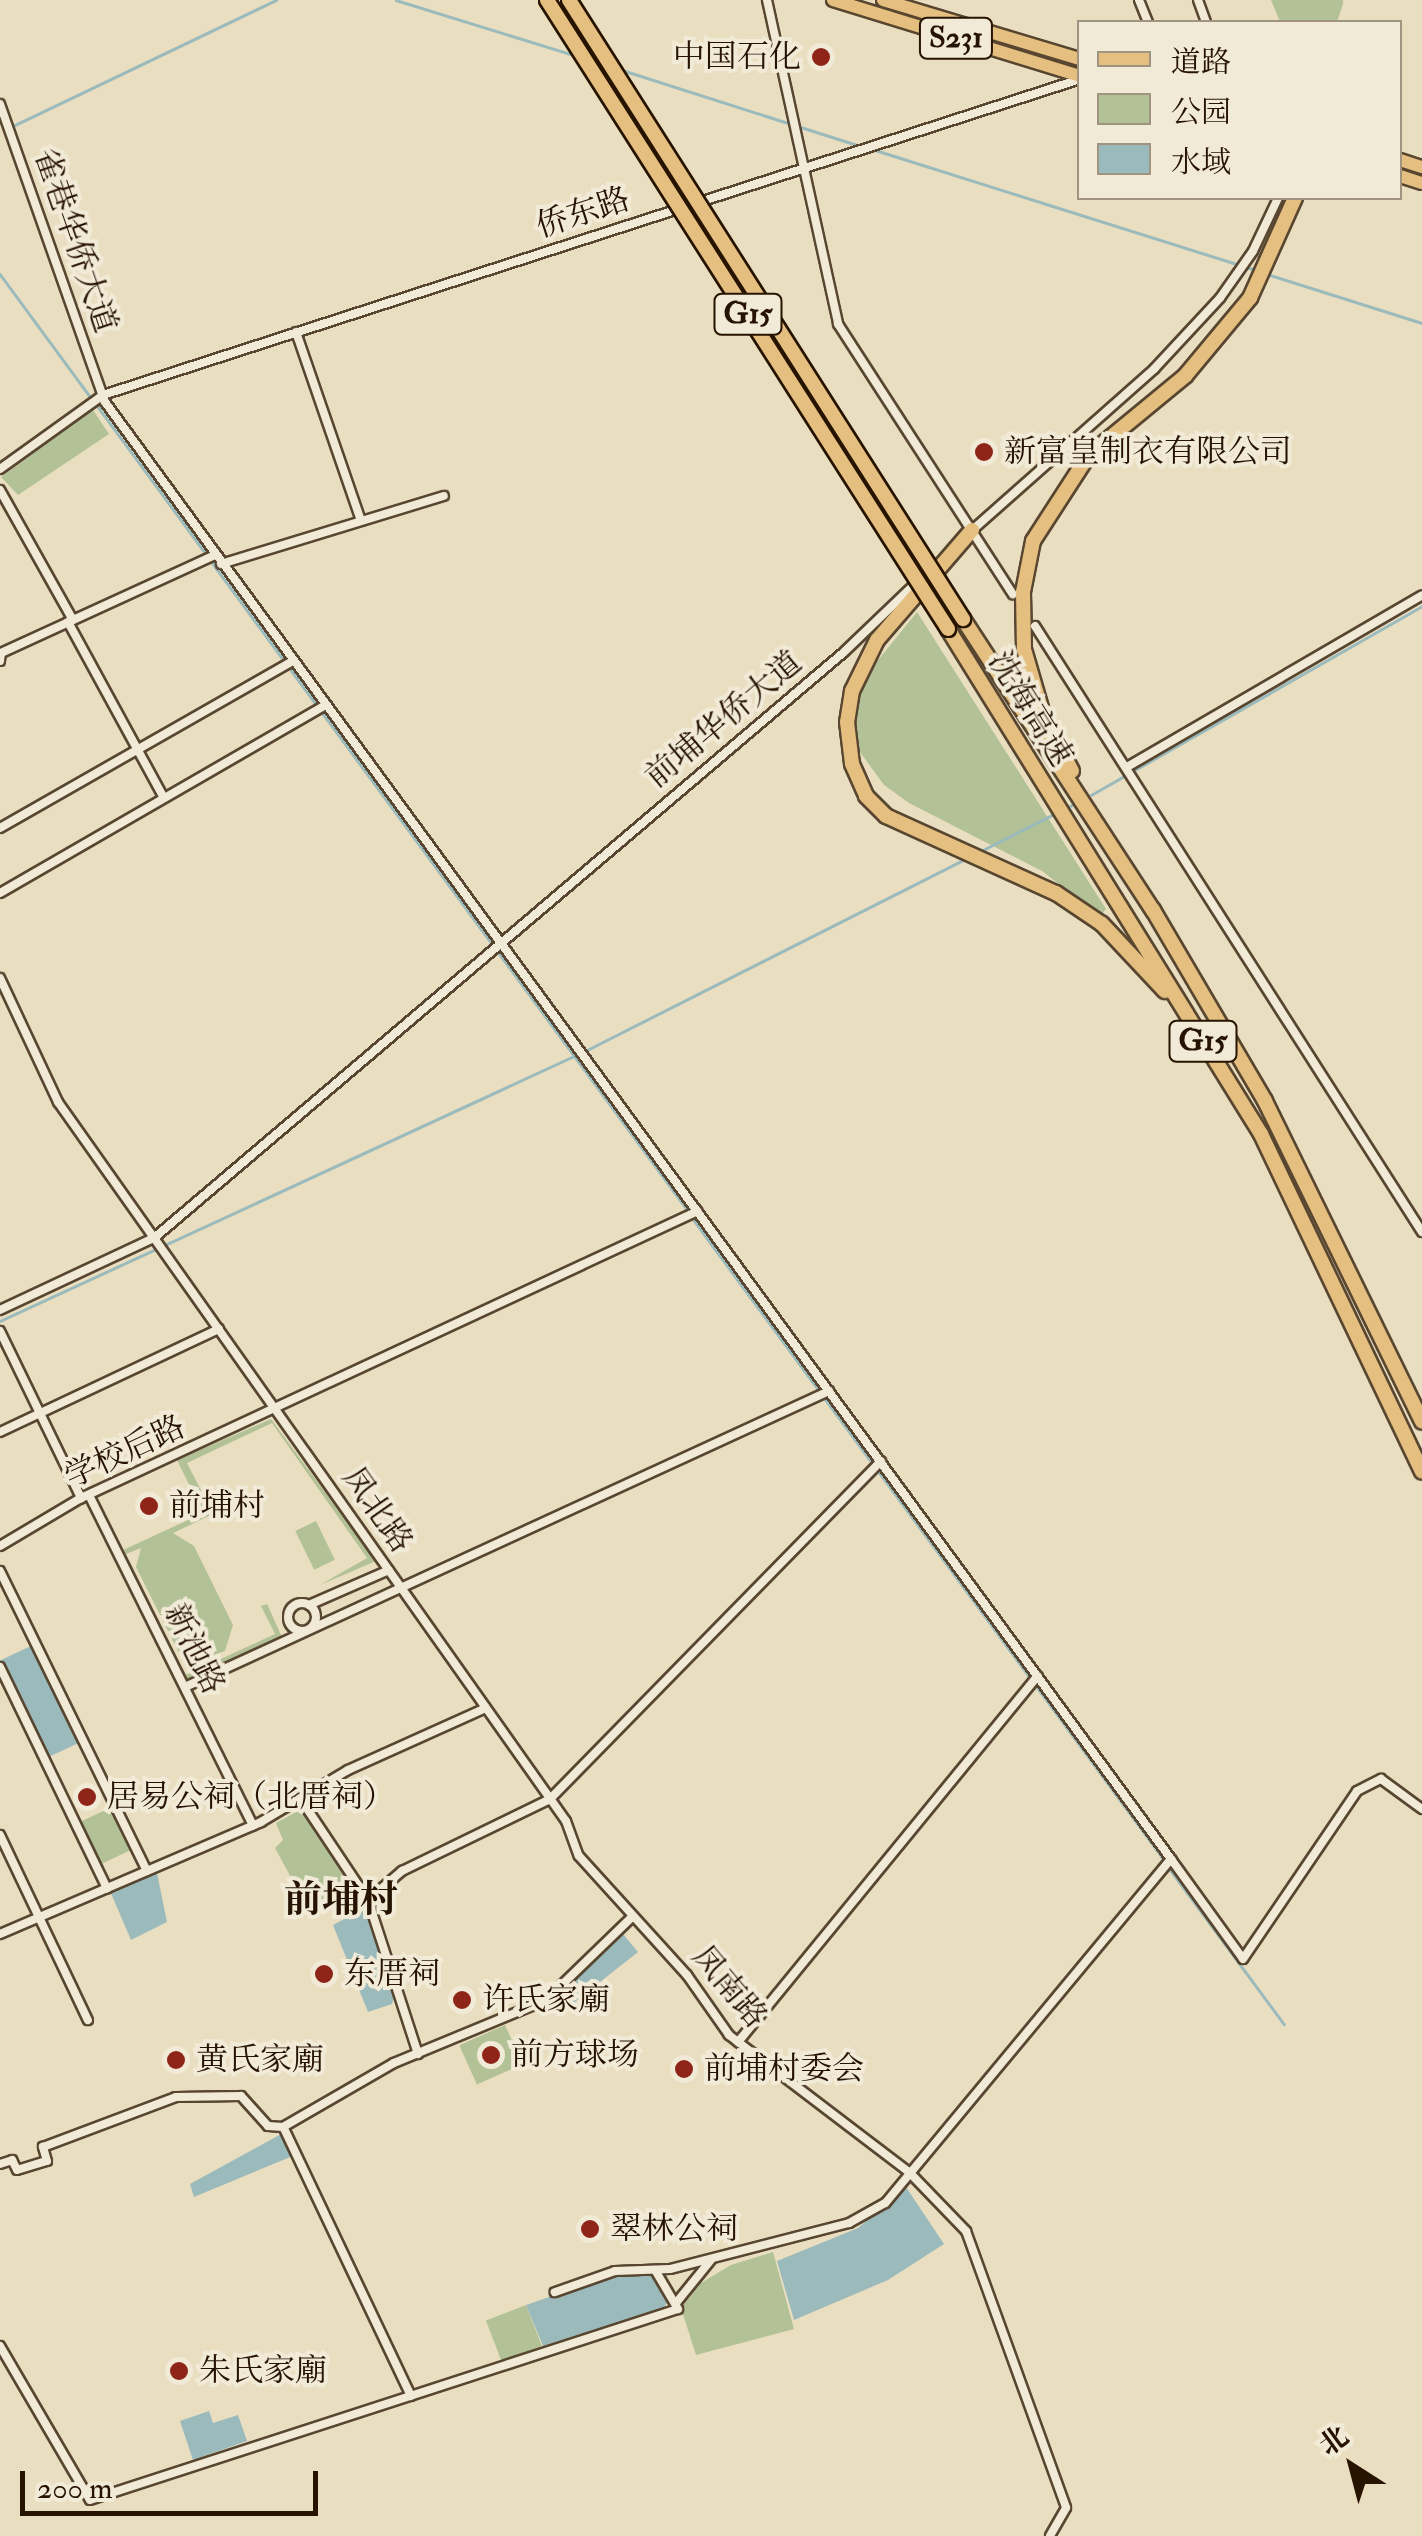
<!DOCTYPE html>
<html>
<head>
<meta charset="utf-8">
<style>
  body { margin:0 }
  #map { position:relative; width:1422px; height:2536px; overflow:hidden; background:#eadec1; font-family:"IM FELL Double Pica","Noto Serif SC",serif }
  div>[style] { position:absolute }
  .green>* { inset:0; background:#b2c296; transform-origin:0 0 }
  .water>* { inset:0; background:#9bbabc; transform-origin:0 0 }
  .stream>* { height:2.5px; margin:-1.25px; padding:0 1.25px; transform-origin:1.25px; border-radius:1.25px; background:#9bbabc }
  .roads { filter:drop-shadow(2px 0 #584630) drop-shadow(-2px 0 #584630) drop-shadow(0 2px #584630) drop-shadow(0 -2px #584630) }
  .minor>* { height:8px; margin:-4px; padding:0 4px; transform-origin:4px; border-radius:4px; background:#f1ead7 }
  .minor>.ring { margin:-4px; padding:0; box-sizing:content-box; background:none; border:8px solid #f1ead7; border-radius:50% }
  .primary>* { height:12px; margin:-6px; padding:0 6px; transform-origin:6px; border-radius:6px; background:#e5bf80 }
  .motorway>* { height:14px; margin:-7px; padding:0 7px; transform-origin:7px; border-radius:7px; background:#e5bf80 }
  .bridges { filter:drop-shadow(2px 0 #271400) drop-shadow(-2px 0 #271400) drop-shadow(0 2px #271400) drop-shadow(0 -2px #271400) }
  .motorway-bridge>* { height:14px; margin:-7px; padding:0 7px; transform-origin:7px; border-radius:7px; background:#e5bf80 }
  .dots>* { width:28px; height:28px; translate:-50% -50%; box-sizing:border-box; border:5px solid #f1ead7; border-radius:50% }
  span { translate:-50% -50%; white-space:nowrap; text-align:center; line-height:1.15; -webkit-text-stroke:8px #f1ead7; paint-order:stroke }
  .shield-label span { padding:2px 8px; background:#f1ead7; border:2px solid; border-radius:8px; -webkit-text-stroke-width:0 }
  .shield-label { font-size:30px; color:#271400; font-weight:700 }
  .poi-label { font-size:32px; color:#271400 }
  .right { translate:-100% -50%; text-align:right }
  .left { translate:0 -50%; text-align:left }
  .street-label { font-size:32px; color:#271400 }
  .quarter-label { font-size:38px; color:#271400; font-weight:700 }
  .legend { position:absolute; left:1077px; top:20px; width:325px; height:180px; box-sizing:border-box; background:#f1ead7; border:2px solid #a09481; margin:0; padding:12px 18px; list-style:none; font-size:30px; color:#271400 }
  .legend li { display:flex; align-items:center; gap:20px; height:50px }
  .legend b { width:50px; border:2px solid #a09481 }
  .north { position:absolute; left:1302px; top:2416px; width:100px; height:100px; -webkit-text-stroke:8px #f1ead7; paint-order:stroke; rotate:324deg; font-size:28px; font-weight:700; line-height:40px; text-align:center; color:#271400 }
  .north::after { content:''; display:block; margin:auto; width:35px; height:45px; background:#271400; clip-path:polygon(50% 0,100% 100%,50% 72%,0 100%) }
  .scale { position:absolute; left:20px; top:2471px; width:298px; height:45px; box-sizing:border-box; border:5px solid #271400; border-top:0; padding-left:12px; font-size:30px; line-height:35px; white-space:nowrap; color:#271400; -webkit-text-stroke:8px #f1ead7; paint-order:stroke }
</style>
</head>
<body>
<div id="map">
  <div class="green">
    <div style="clip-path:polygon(1271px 0,1343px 0,1343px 4px,1337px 22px,1280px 22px)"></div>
    <div style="clip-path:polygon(93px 410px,109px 434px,18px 495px,1px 477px)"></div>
    <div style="clip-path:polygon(917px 612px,1106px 909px,1100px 916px,1042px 871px,909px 803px,884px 785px,860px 752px,852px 725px,866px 675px)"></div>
    <div style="clip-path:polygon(271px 1419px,376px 1561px,320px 1585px,367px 1558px,272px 1423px,187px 1463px,213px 1514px,173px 1533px,194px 1546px,233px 1625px,225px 1651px,196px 1662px,178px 1651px,136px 1567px,141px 1548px,126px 1554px,186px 1675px,275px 1634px,261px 1606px,267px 1604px,282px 1637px,183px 1683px,119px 1552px,203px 1513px,177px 1460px)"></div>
    <div style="left:316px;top:1521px;width:43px;height:23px;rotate:64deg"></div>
    <div style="left:112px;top:1807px;width:47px;height:35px;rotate:65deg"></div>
    <div style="clip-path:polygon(300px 1810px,365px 1898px,345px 1911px,336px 1892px,307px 1907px,275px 1848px,283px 1840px,276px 1823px)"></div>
    <div style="left:505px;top:2025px;width:43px;height:50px;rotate:66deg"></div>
    <div style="clip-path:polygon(773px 2252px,794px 2329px,696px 2355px,681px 2308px,701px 2283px,731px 2265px)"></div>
    <div style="left:526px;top:2305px;width:44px;height:43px;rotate:69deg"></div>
  </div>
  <div class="water">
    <div style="left:33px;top:1645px;width:108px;height:38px;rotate:65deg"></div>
    <div style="clip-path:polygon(157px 1873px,167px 1922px,131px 1940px,110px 1891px)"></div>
    <div style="clip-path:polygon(365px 1908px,394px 1997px,392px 2004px,368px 2012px,333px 1925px)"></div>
    <div style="clip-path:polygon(623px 1934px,638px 1952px,557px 2016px,548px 2002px)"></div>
    <div style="clip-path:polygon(283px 2133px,295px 2155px,194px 2197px,190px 2184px)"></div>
    <div style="clip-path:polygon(906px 2187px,944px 2244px,888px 2280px,794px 2320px,777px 2261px,858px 2228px)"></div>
    <div style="clip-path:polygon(652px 2273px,669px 2300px,664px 2307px,543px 2346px,526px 2305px,616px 2274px)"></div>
    <div style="clip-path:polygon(209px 2411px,213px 2423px,238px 2415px,247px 2441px,193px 2460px,180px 2421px)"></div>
  </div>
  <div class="stream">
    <div style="left:396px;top:0;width:186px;rotate:17.2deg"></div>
    <div style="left:619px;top:69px;width:257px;rotate:17.7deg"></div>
    <div style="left:11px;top:127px;width:294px;rotate:-25.6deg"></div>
    <div style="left:872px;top:149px;width:402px;rotate:17.5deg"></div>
    <div style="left:0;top:274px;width:154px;rotate:53.7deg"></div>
    <div style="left:1270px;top:275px;width:159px;rotate:17.5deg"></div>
    <div style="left:96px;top:404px;width:187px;rotate:53.7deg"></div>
    <div style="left:211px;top:561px;width:808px;rotate:53.71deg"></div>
    <div style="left:1091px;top:795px;width:381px;rotate:-29.7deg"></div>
    <div style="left:1070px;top:806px;width:2px;rotate:-27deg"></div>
    <div style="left:981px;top:851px;width:80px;rotate:-26.9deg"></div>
    <div style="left:587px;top:1050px;width:424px;rotate:-26.8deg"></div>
    <div style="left:693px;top:1219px;width:797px;rotate:53.68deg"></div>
    <div style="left:165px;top:1245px;width:453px;rotate:-24.8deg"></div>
    <div style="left:0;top:1321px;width:174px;rotate:-24.8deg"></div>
    <div style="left:1169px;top:1868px;width:194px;rotate:53.6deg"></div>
  </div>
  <div class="roads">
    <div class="minor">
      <div style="left:767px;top:0;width:332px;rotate:77.6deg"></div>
      <div style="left:838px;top:324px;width:322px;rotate:57.1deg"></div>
      <div style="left:1139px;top:0;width:24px;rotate:68deg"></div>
      <div style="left:1198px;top:0;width:23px;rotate:70deg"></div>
      <div style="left:0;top:104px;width:316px;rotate:70.6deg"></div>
      <div style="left:105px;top:402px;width:1805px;rotate:53.81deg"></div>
      <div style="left:1171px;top:1859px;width:447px;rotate:129.7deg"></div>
      <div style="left:885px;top:2203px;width:41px;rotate:150.9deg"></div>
      <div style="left:849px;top:2223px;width:185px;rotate:165.6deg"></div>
      <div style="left:670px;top:2269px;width:55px;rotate:177.9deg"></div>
      <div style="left:615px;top:2271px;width:64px;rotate:160.7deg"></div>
      <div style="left:296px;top:332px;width:197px;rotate:71deg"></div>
      <div style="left:0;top:469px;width:127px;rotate:-35.7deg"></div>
      <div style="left:103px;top:395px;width:1027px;rotate:-17.92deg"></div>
      <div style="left:0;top:490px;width:149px;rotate:60.7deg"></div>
      <div style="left:970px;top:532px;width:246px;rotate:-41.5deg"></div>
      <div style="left:1154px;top:369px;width:97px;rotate:-47.1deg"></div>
      <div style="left:1220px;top:298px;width:57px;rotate:-54.9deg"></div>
      <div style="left:1253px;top:251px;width:59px;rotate:-64.7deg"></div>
      <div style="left:221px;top:564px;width:233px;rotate:-17deg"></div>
      <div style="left:68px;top:622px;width:200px;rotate:61.4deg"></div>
      <div style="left:1035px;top:626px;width:719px;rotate:57.44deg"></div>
      <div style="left:0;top:661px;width:8px;rotate:-83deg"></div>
      <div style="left:1px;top:653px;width:235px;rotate:-24.6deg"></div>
      <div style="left:1127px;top:767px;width:341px;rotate:-30.2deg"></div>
      <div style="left:0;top:828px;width:335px;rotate:-29.7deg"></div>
      <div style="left:0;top:893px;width:374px;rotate:-30deg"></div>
      <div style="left:0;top:978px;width:137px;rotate:64.9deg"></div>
      <div style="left:58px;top:1102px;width:880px;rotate:54.76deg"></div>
      <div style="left:566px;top:1821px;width:37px;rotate:70deg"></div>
      <div style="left:579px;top:1856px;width:161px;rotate:47.8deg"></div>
      <div style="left:687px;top:1975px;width:73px;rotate:55deg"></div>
      <div style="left:729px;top:2035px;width:226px;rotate:37.3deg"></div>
      <div style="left:909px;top:2172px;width:82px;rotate:46deg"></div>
      <div style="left:966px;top:2231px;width:294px;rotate:70.1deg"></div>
      <div style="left:1066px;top:2508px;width:32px;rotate:120deg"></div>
      <div style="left:0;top:1310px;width:170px;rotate:-25.1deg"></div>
      <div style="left:154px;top:1238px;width:905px;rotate:-40.34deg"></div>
      <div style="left:844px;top:652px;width:105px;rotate:-43.8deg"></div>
      <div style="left:0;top:1331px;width:186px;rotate:64.1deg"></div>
      <div style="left:0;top:1432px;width:242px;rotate:-25.2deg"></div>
      <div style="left:89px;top:1495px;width:369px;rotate:63.6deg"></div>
      <div style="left:0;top:1546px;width:94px;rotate:-30.7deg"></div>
      <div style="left:81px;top:1498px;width:680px;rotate:-24.95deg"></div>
      <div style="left:0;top:1571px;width:334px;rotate:63.9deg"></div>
      <div class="ring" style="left:288px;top:1603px;width:20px;height:20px"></div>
      <div style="left:309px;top:1605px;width:87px;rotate:-23.6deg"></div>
      <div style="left:0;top:1667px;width:246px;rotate:64.2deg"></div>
      <div style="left:185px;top:1687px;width:709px;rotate:-24.68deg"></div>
      <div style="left:300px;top:1798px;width:123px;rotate:56.3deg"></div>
      <div style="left:368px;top:1900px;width:162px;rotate:72deg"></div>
      <div style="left:0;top:1835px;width:205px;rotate:64.6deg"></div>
      <div style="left:1171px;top:1859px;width:123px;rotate:54.2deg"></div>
      <div style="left:1243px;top:1959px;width:203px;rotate:-55.8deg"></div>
      <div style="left:1357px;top:1791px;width:27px;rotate:-27deg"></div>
      <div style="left:1381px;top:1779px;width:51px;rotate:36.2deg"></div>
      <div style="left:368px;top:1900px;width:45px;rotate:-40.5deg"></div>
      <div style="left:402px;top:1871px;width:165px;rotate:-25.9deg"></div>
      <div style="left:550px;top:1799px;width:473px;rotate:-45.6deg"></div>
      <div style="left:0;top:1934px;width:284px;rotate:-23.2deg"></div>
      <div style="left:261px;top:1822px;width:101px;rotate:-30.9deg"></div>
      <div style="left:348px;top:1770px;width:151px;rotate:-24.2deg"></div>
      <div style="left:738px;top:2042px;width:473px;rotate:-50.7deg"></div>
      <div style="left:0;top:2164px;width:13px;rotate:-18deg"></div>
      <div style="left:12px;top:2160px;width:11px;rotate:63deg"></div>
      <div style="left:17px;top:2170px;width:31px;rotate:-17deg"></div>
      <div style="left:47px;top:2161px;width:15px;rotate:-106deg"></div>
      <div style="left:43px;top:2147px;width:142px;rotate:-20.6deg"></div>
      <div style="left:176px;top:2097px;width:65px;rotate:-0.9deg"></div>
      <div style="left:241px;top:2096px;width:40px;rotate:48deg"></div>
      <div style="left:268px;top:2126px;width:15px;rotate:4deg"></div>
      <div style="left:676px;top:2303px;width:55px;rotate:-50.9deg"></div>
      <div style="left:0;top:2346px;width:178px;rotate:59.7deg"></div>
      <div style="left:90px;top:2500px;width:618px;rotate:-18deg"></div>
      <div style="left:678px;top:2309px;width:45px;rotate:-120.5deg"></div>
      <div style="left:411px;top:2396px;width:298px;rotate:-115.4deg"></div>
      <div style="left:283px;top:2127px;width:128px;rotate:-30deg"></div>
      <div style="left:394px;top:2063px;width:165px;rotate:-22.5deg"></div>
      <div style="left:546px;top:2000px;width:118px;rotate:-44deg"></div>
    </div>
    <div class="primary">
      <div style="left:833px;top:0;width:258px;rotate:17.1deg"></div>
      <div style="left:883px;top:0;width:206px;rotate:16.7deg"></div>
      <div style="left:1400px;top:160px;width:23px;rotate:18deg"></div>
      <div style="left:1400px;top:176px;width:23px;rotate:18deg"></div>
    </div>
    <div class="motorway">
      <div style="left:972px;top:530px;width:145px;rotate:130.8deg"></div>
      <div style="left:877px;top:640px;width:57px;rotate:116.1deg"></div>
      <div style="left:852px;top:691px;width:31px;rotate:99deg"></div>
      <div style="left:847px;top:722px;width:42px;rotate:83.2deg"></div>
      <div style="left:852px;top:764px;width:35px;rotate:66deg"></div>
      <div style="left:866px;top:796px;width:28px;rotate:45deg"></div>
      <div style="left:886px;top:816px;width:187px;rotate:24.4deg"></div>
      <div style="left:1056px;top:893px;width:55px;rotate:34deg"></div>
      <div style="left:1102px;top:924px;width:92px;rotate:46.8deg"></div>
      <div style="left:963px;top:619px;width:348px;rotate:56.9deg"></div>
      <div style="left:1153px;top:910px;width:221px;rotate:59.6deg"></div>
      <div style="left:1265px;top:1101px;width:357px;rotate:63.9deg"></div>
      <div style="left:948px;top:629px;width:594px;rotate:58.21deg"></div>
      <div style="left:1261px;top:1134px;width:374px;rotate:64.5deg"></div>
      <div style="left:1072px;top:771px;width:60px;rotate:-117.8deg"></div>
      <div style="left:1044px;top:718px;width:72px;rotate:-106.2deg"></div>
      <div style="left:1024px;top:649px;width:57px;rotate:-91deg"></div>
      <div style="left:1023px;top:592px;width:52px;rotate:-78.9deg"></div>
      <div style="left:1033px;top:541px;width:101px;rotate:-57.1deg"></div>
      <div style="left:1088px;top:456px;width:126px;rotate:-39.5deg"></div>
      <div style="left:1185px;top:376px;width:102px;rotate:-50.2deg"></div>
      <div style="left:1250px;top:298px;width:110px;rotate:-65.8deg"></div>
    </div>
  </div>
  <div class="bridges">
    <div class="motorway-bridge">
      <div style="left:547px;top:0;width:746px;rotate:57.48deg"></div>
      <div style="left:569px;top:0;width:734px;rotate:57.52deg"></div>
    </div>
  </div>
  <div class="dots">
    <div style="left:821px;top:57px;background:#8f2418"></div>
    <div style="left:984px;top:452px;background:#8f2418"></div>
    <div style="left:149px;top:1506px;background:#8f2418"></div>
    <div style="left:87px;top:1797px;background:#8f2418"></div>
    <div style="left:324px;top:1974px;background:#8f2418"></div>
    <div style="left:462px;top:2000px;background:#8f2418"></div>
    <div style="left:491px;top:2055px;background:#8f2418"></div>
    <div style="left:176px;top:2060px;background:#8f2418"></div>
    <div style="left:684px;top:2069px;background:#8f2418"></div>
    <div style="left:590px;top:2229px;background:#8f2418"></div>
    <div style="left:179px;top:2371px;background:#8f2418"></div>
  </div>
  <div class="shield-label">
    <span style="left:956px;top:38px">S231</span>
    <span style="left:748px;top:314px">G15</span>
    <span style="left:1203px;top:1041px">G15</span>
  </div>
  <div class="poi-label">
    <span class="right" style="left:801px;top:57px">中国石化</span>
    <span class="left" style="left:1004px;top:452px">新富皇制衣有限公司</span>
    <span class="left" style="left:169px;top:1506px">前埔村</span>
    <span class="left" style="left:107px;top:1797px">居易公祠（北厝祠）</span>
    <span class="left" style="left:344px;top:1974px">东厝祠</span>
    <span class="left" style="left:482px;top:2000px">许氏家廟</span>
    <span class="left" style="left:511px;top:2055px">前方球场</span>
    <span class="left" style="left:196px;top:2060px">黄氏家廟</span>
    <span class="left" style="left:704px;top:2069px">前埔村委会</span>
    <span class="left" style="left:610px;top:2229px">翠林公祠</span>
    <span class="left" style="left:199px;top:2371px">朱氏家廟</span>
  </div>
  <div class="street-label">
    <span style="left:583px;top:213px;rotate:-18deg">侨东路</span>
    <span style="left:75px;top:241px;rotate:71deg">雀巷华侨大道</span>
    <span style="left:1030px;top:709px;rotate:58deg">沈海高速</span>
    <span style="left:724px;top:720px;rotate:-40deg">前埔华侨大道</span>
    <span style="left:125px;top:1452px;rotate:-25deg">学校后路</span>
    <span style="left:377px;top:1510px;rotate:55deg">凤北路</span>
    <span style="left:194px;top:1649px;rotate:64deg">新池路</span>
    <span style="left:729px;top:1987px;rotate:50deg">凤南路</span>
  </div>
  <div class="quarter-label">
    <span style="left:341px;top:1901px">前埔村</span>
  </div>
  <ul class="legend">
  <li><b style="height:12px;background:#e5bf80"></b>道路</li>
  <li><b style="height:28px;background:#b2c296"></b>公园</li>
  <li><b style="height:28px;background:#9bbabc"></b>水域</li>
  </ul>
  <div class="north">北</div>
  <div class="scale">200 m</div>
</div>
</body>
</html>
